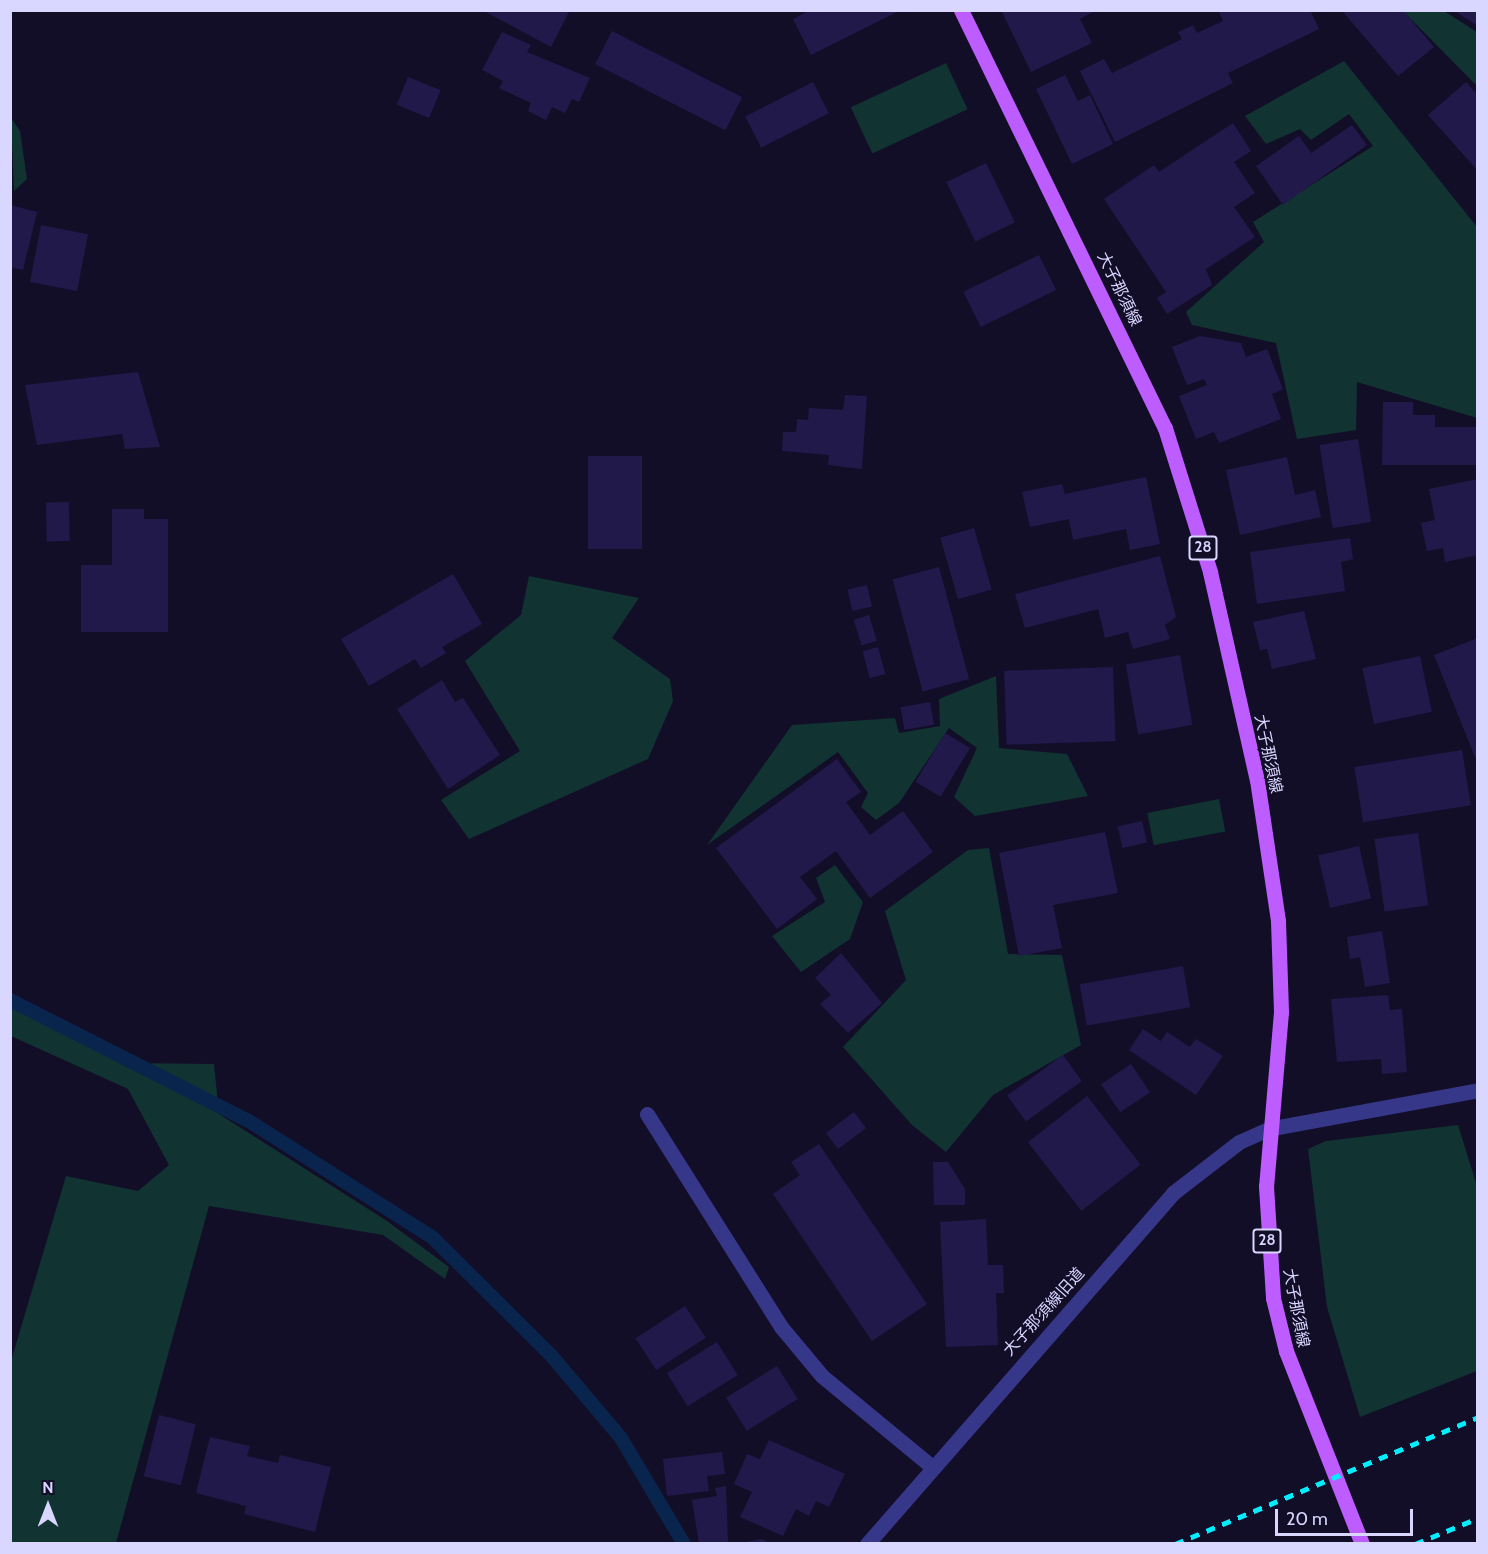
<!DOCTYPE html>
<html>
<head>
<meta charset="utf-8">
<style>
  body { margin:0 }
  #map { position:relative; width:1488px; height:1554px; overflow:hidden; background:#120e28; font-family:Cabin,"Noto Sans JP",sans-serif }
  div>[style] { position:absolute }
  .green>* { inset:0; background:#113331; transform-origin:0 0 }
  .stream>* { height:14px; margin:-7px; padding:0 7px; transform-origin:7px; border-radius:7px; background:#09244d }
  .building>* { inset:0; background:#22194b; transform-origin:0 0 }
  .minor>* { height:15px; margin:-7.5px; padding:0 7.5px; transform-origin:7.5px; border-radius:7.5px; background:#37378a }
  .tertiary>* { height:15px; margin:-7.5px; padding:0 7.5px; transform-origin:7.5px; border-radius:7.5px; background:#37378a }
  .primary>* { height:15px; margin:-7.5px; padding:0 7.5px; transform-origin:7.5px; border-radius:7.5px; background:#be5dff }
  .rail>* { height:4.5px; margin-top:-2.25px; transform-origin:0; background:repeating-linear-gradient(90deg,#02edff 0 9px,transparent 0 17px) }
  span { translate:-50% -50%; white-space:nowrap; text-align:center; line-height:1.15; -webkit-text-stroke:5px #120e28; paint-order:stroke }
  .shield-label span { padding:2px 4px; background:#120e28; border:2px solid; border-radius:4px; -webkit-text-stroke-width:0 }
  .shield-label { font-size:15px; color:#d9d6ff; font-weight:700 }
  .street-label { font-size:16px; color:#d9d6ff }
  .frame { position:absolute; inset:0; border:12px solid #d9d6ff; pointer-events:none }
  .north { position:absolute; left:18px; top:1476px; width:60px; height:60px; -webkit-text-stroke:4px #120e28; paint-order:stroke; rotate:0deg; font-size:16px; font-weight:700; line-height:24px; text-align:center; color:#d9d6ff }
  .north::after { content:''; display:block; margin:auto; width:21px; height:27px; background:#d9d6ff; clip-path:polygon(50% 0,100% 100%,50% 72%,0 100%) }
  .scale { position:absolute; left:1275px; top:1509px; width:138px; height:27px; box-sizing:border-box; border:3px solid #d9d6ff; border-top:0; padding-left:8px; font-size:18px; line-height:21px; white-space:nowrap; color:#d9d6ff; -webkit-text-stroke:4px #120e28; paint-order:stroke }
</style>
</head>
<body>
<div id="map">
  <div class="green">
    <div style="clip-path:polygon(1403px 11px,1444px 11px,1477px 32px,1477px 86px)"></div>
    <div style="clip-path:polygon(1344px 61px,1477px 227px,1477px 418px,1357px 382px,1356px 430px,1297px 439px,1276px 343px,1192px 325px,1186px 312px,1264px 242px,1253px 222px,1373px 146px,1349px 114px,1311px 140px,1300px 129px,1266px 144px,1245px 116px)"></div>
    <div style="left:946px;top:63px;width:51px;height:105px;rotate:65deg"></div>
    <div style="clip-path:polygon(11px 118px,20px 131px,27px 179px,14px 191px)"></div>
    <div style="clip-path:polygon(529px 576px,639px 598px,612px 638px,670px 679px,673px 701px,648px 759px,469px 839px,441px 800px,520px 751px,465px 661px,521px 615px)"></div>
    <div style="clip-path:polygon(996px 676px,999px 748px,1067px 754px,1088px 796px,975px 816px,954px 797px,977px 748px,949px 728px,899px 803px,876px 820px,861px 807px,868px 793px,838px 752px,707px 845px,792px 725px,895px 718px,899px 733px,940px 726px,939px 699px)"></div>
    <div style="left:1219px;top:799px;width:33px;height:73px;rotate:79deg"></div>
    <div style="clip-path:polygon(989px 848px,1008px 954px,1062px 955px,1081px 1045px,993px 1095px,946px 1152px,912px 1125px,843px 1047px,906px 980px,885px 911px,968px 850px)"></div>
    <div style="clip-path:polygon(835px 865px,863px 902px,850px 939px,801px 972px,772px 936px,825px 902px,816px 878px)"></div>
    <div style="clip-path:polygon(11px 1001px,124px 1063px,214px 1064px,219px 1114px,387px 1221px,449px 1267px,445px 1279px,383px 1235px,209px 1206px,116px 1543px,11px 1543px,11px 1361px,66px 1176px,138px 1191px,169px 1165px,128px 1089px,11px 1036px)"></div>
    <div style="clip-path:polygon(1458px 1125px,1477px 1186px,1477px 1371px,1360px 1417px,1327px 1307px,1308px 1149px,1326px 1141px)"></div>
  </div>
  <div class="stream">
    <div style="left:10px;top:1000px;width:268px;rotate:26.9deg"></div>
    <div style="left:249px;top:1121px;width:217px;rotate:32.4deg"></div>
    <div style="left:432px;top:1237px;width:166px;rotate:44.8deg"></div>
    <div style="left:550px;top:1354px;width:110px;rotate:49.8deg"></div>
    <div style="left:621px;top:1438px;width:123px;rotate:59.3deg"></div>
  </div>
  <div class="building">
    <div style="clip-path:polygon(482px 10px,570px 10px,551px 47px)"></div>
    <div style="clip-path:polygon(810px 10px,901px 10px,811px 55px,793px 19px)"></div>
    <div style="clip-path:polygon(1096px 10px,1080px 19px,1092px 43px,1031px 72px,1002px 12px)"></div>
    <div style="clip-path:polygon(1218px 10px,1310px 10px,1319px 29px,1228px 73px,1233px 83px,1115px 142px,1080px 71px,1104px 59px,1112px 73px,1182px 39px,1178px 32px,1193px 25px,1197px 33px,1223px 21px)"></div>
    <div style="clip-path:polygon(1403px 10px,1434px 47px,1398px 76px,1343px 12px)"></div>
    <div style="clip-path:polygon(1453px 10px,1478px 10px,1478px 26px)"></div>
    <div style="left:612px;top:31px;width:146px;height:37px;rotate:27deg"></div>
    <div style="clip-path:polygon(502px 32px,531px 45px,527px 52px,590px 78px,579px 102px,572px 99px,565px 113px,552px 107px,546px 120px,528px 111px,531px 103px,499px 88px,503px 81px,482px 70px)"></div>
    <div style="clip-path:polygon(1065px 75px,1078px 101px,1090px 95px,1113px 144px,1072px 164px,1036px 89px)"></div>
    <div style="left:408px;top:77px;width:35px;height:30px;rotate:22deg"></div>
    <div style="left:813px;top:82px;width:35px;height:76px;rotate:63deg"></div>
    <div style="clip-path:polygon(1466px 82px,1478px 96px,1478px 171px,1428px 115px)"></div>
    <div style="clip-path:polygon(1233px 123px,1251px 151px,1234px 162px,1255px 193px,1234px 207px,1255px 237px,1206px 269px,1212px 285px,1167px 314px,1157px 298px,1166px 292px,1104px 199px,1154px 165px,1159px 172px)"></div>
    <div style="clip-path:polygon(1352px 125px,1367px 145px,1283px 205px,1256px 166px,1299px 136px,1311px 153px)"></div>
    <div style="left:986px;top:163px;width:66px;height:44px;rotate:64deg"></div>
    <div style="clip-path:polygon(10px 205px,37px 212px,23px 270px,10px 267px)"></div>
    <div style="left:41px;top:225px;width:48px;height:58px;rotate:11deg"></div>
    <div style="left:1039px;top:255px;width:39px;height:84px;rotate:64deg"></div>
    <div style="clip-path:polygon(1200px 336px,1241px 343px,1246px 357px,1267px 349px,1283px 389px,1272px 394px,1281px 419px,1219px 443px,1214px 432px,1196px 439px,1179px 396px,1207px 385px,1204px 379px,1187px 385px,1172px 347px)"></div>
    <div style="clip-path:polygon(138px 372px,160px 447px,125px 449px,122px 434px,37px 445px,25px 385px)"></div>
    <div style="clip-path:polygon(845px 395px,867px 396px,862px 469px,828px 465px,829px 455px,782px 451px,783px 432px,796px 432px,797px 419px,808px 420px,809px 408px,843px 410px)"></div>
    <div style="clip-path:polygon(1383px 402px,1413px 402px,1413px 415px,1435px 415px,1435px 427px,1476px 427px,1476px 465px,1382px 465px)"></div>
    <div style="left:1358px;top:439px;width:84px;height:39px;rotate:81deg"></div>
    <div style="left:588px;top:456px;width:54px;height:93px"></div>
    <div style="clip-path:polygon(1287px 457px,1295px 495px,1315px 490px,1321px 517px,1240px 535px,1226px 470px)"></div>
    <div style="clip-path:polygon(1146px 477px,1160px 544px,1130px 550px,1126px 529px,1073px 540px,1069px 519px,1030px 527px,1022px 492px,1062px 484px,1065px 494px)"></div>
    <div style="clip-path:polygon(1478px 479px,1478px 555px,1445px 562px,1443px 548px,1427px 551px,1421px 523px,1435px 520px,1429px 489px)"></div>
    <div style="left:69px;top:502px;width:39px;height:23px;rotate:89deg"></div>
    <div style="clip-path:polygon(112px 509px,144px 509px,144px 519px,168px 519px,168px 632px,81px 632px,81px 565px,112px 565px)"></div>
    <div style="left:974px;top:528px;width:64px;height:35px;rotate:74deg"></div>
    <div style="clip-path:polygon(1350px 538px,1353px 559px,1341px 562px,1345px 591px,1257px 604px,1250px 552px)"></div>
    <div style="clip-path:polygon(1160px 556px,1176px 617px,1165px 625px,1170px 639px,1133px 649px,1128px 632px,1105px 638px,1098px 609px,1025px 628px,1015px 594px)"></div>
    <div style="left:939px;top:567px;width:116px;height:48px;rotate:75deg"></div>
    <div style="clip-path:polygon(453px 574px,482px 624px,442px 647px,446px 653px,421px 668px,415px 659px,369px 686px,341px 639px)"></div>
    <div style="left:867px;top:585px;width:22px;height:20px;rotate:77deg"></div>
    <div style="clip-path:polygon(1304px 611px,1316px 659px,1272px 669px,1267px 649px,1260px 650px,1253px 622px)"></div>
    <div style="left:869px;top:615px;width:27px;height:16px;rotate:73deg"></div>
    <div style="clip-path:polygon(1478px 638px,1478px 762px,1477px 762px,1434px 655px)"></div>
    <div style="left:878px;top:647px;width:28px;height:16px;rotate:75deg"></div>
    <div style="left:1180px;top:655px;width:71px;height:55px;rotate:80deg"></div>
    <div style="left:1420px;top:656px;width:57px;height:59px;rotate:78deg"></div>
    <div style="left:1113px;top:667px;width:74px;height:109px;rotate:88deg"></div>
    <div style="clip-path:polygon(442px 680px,455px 702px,463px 698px,500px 755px,448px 789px,397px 709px)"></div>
    <div style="left:930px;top:702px;width:23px;height:30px;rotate:80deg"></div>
    <div style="left:945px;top:733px;width:29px;height:57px;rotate:31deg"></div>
    <div style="left:1462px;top:750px;width:56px;height:109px;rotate:81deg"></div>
    <div style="clip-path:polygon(837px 759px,861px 792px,846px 802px,870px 835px,903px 811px,933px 852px,870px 898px,836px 851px,800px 877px,817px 899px,777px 929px,716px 848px)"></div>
    <div style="left:1142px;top:821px;width:22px;height:25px;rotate:77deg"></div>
    <div style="clip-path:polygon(1105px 832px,1118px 893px,1053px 905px,1062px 948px,1019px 956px,999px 853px)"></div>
    <div style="left:1418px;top:833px;width:73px;height:44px;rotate:82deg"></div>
    <div style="left:1359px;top:846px;width:54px;height:42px;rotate:77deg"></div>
    <div style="clip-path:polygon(1382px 931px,1390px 983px,1365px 987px,1360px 957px,1350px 959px,1347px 937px)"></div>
    <div style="clip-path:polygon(841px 953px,882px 1003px,848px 1033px,820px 1004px,831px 995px,815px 978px)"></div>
    <div style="left:1183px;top:966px;width:42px;height:105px;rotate:80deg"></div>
    <div style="clip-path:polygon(1388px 995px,1390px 1010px,1402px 1009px,1407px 1072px,1382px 1074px,1381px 1059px,1337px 1062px,1331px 999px)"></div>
    <div style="clip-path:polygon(1143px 1029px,1161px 1041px,1167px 1032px,1190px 1047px,1196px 1039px,1223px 1056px,1196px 1095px,1129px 1050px)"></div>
    <div style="left:1063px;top:1055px;width:32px;height:69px;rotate:54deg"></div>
    <div style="left:1131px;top:1064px;width:34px;height:36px;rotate:56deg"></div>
    <div style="left:1087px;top:1096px;width:87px;height:75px;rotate:52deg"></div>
    <div style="left:854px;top:1112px;width:20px;height:35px;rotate:53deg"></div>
    <div style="clip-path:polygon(819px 1144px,927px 1304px,872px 1341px,773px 1194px,800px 1175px,791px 1162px)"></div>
    <div style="clip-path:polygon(933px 1162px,948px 1162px,965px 1189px,965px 1205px,934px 1205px)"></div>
    <div style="clip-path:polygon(986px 1219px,988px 1265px,1003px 1265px,1004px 1293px,996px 1293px,998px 1345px,946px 1347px,940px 1222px)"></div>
    <div style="left:685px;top:1306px;width:38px;height:59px;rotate:57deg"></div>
    <div style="left:717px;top:1342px;width:39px;height:59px;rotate:58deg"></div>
    <div style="left:777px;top:1366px;width:39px;height:60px;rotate:58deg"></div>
    <div style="left:159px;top:1415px;width:38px;height:63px;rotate:14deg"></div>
    <div style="clip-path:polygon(210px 1437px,250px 1446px,247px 1456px,278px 1463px,280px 1455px,331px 1467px,315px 1532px,244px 1514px,246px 1506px,196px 1493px)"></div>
    <div style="clip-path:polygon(769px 1440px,845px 1474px,829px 1507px,816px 1501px,809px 1516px,796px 1509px,783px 1536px,740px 1517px,752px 1492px,734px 1484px,747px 1454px,760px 1459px)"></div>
    <div style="clip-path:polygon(722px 1452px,725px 1474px,707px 1476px,709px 1491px,667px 1496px,663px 1459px)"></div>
    <div style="clip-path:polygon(726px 1486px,728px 1542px,699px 1544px,692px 1500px,717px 1496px,715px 1488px)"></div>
    <div style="clip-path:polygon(762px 1539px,772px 1544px,746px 1544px,746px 1542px)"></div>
  </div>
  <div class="minor">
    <div style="left:647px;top:1114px;width:253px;rotate:57.8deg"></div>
    <div style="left:782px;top:1328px;width:62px;rotate:50.2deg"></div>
    <div style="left:822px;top:1376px;width:141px;rotate:39.5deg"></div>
    <div style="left:1268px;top:1129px;width:214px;rotate:-10.5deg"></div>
  </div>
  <div class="tertiary">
    <div style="left:867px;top:1544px;width:466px;rotate:-48.9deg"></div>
    <div style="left:1173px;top:1193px;width:83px;rotate:-37.7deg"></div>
    <div style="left:1239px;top:1142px;width:32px;rotate:-24deg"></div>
  </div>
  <div class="primary">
    <div style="left:961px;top:10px;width:465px;rotate:64deg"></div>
    <div style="left:1165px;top:428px;width:151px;rotate:72.6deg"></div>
    <div style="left:1210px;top:572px;width:213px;rotate:77.3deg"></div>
    <div style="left:1257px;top:780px;width:143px;rotate:81.5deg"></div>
    <div style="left:1278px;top:921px;width:91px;rotate:88.1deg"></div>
    <div style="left:1281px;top:1012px;width:175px;rotate:94.9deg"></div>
    <div style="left:1266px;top:1186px;width:112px;rotate:86.4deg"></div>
    <div style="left:1273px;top:1298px;width:55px;rotate:76.2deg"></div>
    <div style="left:1286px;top:1351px;width:207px;rotate:68.5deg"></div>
  </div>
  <div class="rail">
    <div style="left:1175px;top:1544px;width:329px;rotate:-22.7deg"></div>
    <div style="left:1415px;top:1544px;width:68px;rotate:-22.4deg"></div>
  </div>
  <div class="shield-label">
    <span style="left:1203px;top:548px">28</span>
    <span style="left:1267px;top:1241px">28</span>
  </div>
  <div class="street-label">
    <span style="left:1119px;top:289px;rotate:64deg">大子那須線</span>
    <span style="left:1268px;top:754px;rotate:78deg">大子那須線</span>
    <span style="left:1296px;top:1308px;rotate:79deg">大子那須線</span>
    <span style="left:1044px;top:1312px;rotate:-48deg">大子那須線旧道</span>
  </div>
  <div class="frame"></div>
  <div class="north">N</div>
  <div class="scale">20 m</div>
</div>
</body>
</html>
